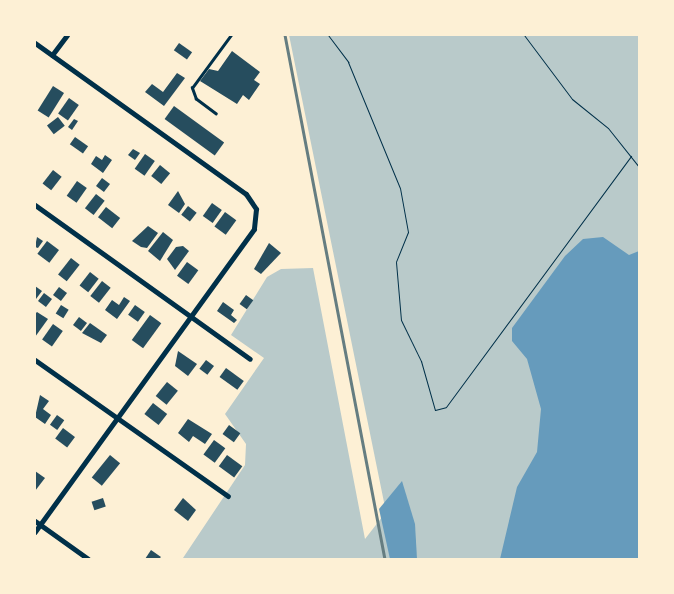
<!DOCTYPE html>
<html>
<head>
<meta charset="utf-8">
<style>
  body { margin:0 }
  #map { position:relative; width:674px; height:594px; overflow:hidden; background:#fdf0d5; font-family:"Golos Text",sans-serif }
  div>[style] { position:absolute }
  .green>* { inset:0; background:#b9caca }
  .water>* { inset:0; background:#669bbc }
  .building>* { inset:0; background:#264d5e; transform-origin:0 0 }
  .path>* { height:1px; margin:-0.5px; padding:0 0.5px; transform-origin:0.5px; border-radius:0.5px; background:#003049 }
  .service>* { height:2.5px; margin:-1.25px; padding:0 1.25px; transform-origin:1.25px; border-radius:1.25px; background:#003049 }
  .minor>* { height:5px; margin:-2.5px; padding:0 2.5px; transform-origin:2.5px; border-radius:2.5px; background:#003049 }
  .rail>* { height:2.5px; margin:-1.25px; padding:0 1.25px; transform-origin:1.25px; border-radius:1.25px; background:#657d81 }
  span { translate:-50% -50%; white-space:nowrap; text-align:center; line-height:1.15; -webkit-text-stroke:4px #fdf0d5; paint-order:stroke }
  .frame { position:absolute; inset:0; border:36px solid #fdf0d5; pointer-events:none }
</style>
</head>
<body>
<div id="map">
  <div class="green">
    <div style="clip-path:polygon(289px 35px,639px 35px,639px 559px,183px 558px,245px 465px,246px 444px,225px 414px,264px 358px,231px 335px,267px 277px,281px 269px,313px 268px,365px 539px,386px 512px)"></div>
  </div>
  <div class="water">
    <div style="clip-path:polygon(603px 237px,629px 255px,639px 251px,639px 559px,500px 559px,517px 487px,537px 452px,541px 409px,527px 359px,512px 341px,512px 328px,565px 256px,583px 239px)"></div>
    <div style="clip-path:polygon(402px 481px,415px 524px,417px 559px,390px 559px,379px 509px)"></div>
  </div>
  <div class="building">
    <div style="left:179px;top:43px;width:16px;height:9px;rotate:35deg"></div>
    <div style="clip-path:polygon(232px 51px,260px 72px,254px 80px,260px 84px,249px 100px,243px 95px,237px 104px,200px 81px,209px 69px,218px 71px)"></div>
    <div style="clip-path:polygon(177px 73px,185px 78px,164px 106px,145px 92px,152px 84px,163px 92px)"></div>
    <div style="left:53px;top:86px;width:13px;height:29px;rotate:32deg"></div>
    <div style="left:69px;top:98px;width:12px;height:19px;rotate:35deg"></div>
    <div style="left:174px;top:106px;width:62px;height:16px;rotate:36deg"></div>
    <div style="left:58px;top:117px;width:11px;height:14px;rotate:52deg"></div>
    <div style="clip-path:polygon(74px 119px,78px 121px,72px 130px,68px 127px)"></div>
    <div style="left:75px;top:137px;width:16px;height:9px;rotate:35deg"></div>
    <div style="clip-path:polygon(133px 149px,140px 153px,135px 160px,128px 155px)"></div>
    <div style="left:145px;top:154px;width:12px;height:18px;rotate:35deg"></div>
    <div style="clip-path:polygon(105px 155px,112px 160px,103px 173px,91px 164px,96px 156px,102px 160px)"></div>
    <div style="left:160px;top:165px;width:13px;height:14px;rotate:39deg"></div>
    <div style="left:53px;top:170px;width:11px;height:17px;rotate:38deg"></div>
    <div style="left:102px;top:178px;width:10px;height:10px;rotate:37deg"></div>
    <div style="left:77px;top:181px;width:12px;height:18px;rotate:35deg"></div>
    <div style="clip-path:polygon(178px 191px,185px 204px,179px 213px,168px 205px)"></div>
    <div style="left:96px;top:194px;width:11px;height:18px;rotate:38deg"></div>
    <div style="left:212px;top:203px;width:12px;height:16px;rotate:35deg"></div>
    <div style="left:188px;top:206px;width:11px;height:11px;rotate:38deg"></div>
    <div style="left:106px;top:207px;width:18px;height:13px;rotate:38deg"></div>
    <div style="left:225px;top:212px;width:14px;height:18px;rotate:36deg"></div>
    <div style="clip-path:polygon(148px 226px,158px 233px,147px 248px,141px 247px,132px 241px)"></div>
    <div style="clip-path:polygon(163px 232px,173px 240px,160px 261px,148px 251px)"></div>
    <div style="clip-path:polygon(37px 237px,43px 241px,38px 248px,35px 247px)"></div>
    <div style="left:47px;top:241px;width:15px;height:16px;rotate:37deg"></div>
    <div style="clip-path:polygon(269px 243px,281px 253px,261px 274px,254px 269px)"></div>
    <div style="clip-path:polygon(183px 246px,189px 251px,175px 270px,167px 259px,176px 247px)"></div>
    <div style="left:71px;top:258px;width:11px;height:21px;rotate:38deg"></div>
    <div style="left:187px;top:262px;width:14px;height:17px;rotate:36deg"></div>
    <div style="left:90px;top:272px;width:11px;height:17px;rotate:38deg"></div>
    <div style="left:102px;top:281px;width:11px;height:19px;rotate:38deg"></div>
    <div style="clip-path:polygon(35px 286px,42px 291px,36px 299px,35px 299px)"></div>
    <div style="left:59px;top:287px;width:10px;height:10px;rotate:37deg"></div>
    <div style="left:44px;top:293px;width:10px;height:10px;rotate:37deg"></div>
    <div style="left:246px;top:295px;width:9px;height:11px;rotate:36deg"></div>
    <div style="clip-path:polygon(124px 297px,130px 301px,117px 319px,105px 310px,112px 300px,119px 305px)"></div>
    <div style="clip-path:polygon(223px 302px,234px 310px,231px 315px,237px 320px,234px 323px,217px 311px)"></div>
    <div style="left:61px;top:305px;width:9px;height:10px;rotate:32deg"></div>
    <div style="left:135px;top:305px;width:12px;height:12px;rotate:35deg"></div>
    <div style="clip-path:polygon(37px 312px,48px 319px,35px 337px,35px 314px)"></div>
    <div style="left:150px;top:315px;width:14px;height:31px;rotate:36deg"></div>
    <div style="left:79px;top:317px;width:10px;height:10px;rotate:37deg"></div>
    <div style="clip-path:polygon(90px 323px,107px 335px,101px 343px,82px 333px)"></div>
    <div style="left:53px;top:324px;width:12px;height:19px;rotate:35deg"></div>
    <div style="clip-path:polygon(178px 351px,197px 364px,188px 376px,175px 366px)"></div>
    <div style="left:206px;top:360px;width:10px;height:11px;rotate:37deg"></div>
    <div style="left:226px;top:368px;width:22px;height:11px;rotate:36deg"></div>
    <div style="left:167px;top:382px;width:14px;height:18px;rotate:39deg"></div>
    <div style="clip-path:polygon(40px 395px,49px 401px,43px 409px,51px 415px,45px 424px,35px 417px)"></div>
    <div style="left:153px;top:403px;width:18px;height:14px;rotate:38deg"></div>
    <div style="left:57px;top:415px;width:9px;height:12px;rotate:36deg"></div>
    <div style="clip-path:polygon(188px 419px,212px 434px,205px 444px,193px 436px,189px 442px,178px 433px)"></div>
    <div style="left:229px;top:425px;width:14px;height:11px;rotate:36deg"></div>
    <div style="left:63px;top:428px;width:15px;height:13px;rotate:37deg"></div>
    <div style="left:214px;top:440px;width:14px;height:18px;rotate:36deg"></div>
    <div style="left:110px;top:455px;width:13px;height:29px;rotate:39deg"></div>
    <div style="left:227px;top:455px;width:19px;height:14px;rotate:36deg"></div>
    <div style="clip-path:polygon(35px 471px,45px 478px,35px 491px)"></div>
    <div style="left:103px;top:498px;width:9px;height:12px;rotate:72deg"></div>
    <div style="clip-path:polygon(183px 498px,196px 510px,188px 521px,174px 510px)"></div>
    <div style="clip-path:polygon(151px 550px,161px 557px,159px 559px,145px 559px)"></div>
  </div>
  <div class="path">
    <div style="left:328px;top:35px;width:34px;rotate:53deg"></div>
    <div style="left:348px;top:62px;width:136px;rotate:67.6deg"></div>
    <div style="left:400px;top:188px;width:45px;rotate:79.7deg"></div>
    <div style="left:408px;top:232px;width:32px;rotate:112deg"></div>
    <div style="left:396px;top:262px;width:58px;rotate:85.1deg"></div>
    <div style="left:401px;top:320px;width:46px;rotate:64deg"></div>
    <div style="left:421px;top:361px;width:51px;rotate:74.1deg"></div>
    <div style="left:435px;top:410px;width:11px;rotate:-15deg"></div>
    <div style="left:446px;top:407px;width:312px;rotate:-53.6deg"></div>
    <div style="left:524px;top:35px;width:80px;rotate:53.1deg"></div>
    <div style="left:572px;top:99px;width:46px;rotate:38.9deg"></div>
    <div style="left:608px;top:128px;width:50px;rotate:51.5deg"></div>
  </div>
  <div class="service">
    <div style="left:216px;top:114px;width:25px;rotate:-143deg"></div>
    <div style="left:196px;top:99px;width:12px;rotate:-110deg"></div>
    <div style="left:192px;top:88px;width:66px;rotate:-53.7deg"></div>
  </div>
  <div class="minor">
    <div style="left:35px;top:43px;width:259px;rotate:35.6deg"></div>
    <div style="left:246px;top:194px;width:18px;rotate:56deg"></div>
    <div style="left:256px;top:209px;width:20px;rotate:96deg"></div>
    <div style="left:254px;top:229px;width:374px;rotate:125.9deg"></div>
    <div style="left:52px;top:55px;width:25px;rotate:-53deg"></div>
    <div style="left:35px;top:205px;width:264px;rotate:35.6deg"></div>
    <div style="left:35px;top:360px;width:236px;rotate:35.2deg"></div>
    <div style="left:35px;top:521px;width:65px;rotate:35.6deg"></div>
  </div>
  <div class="rail">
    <div style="left:285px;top:35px;width:533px;rotate:79.2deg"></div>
  </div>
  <div class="frame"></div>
</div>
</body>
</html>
